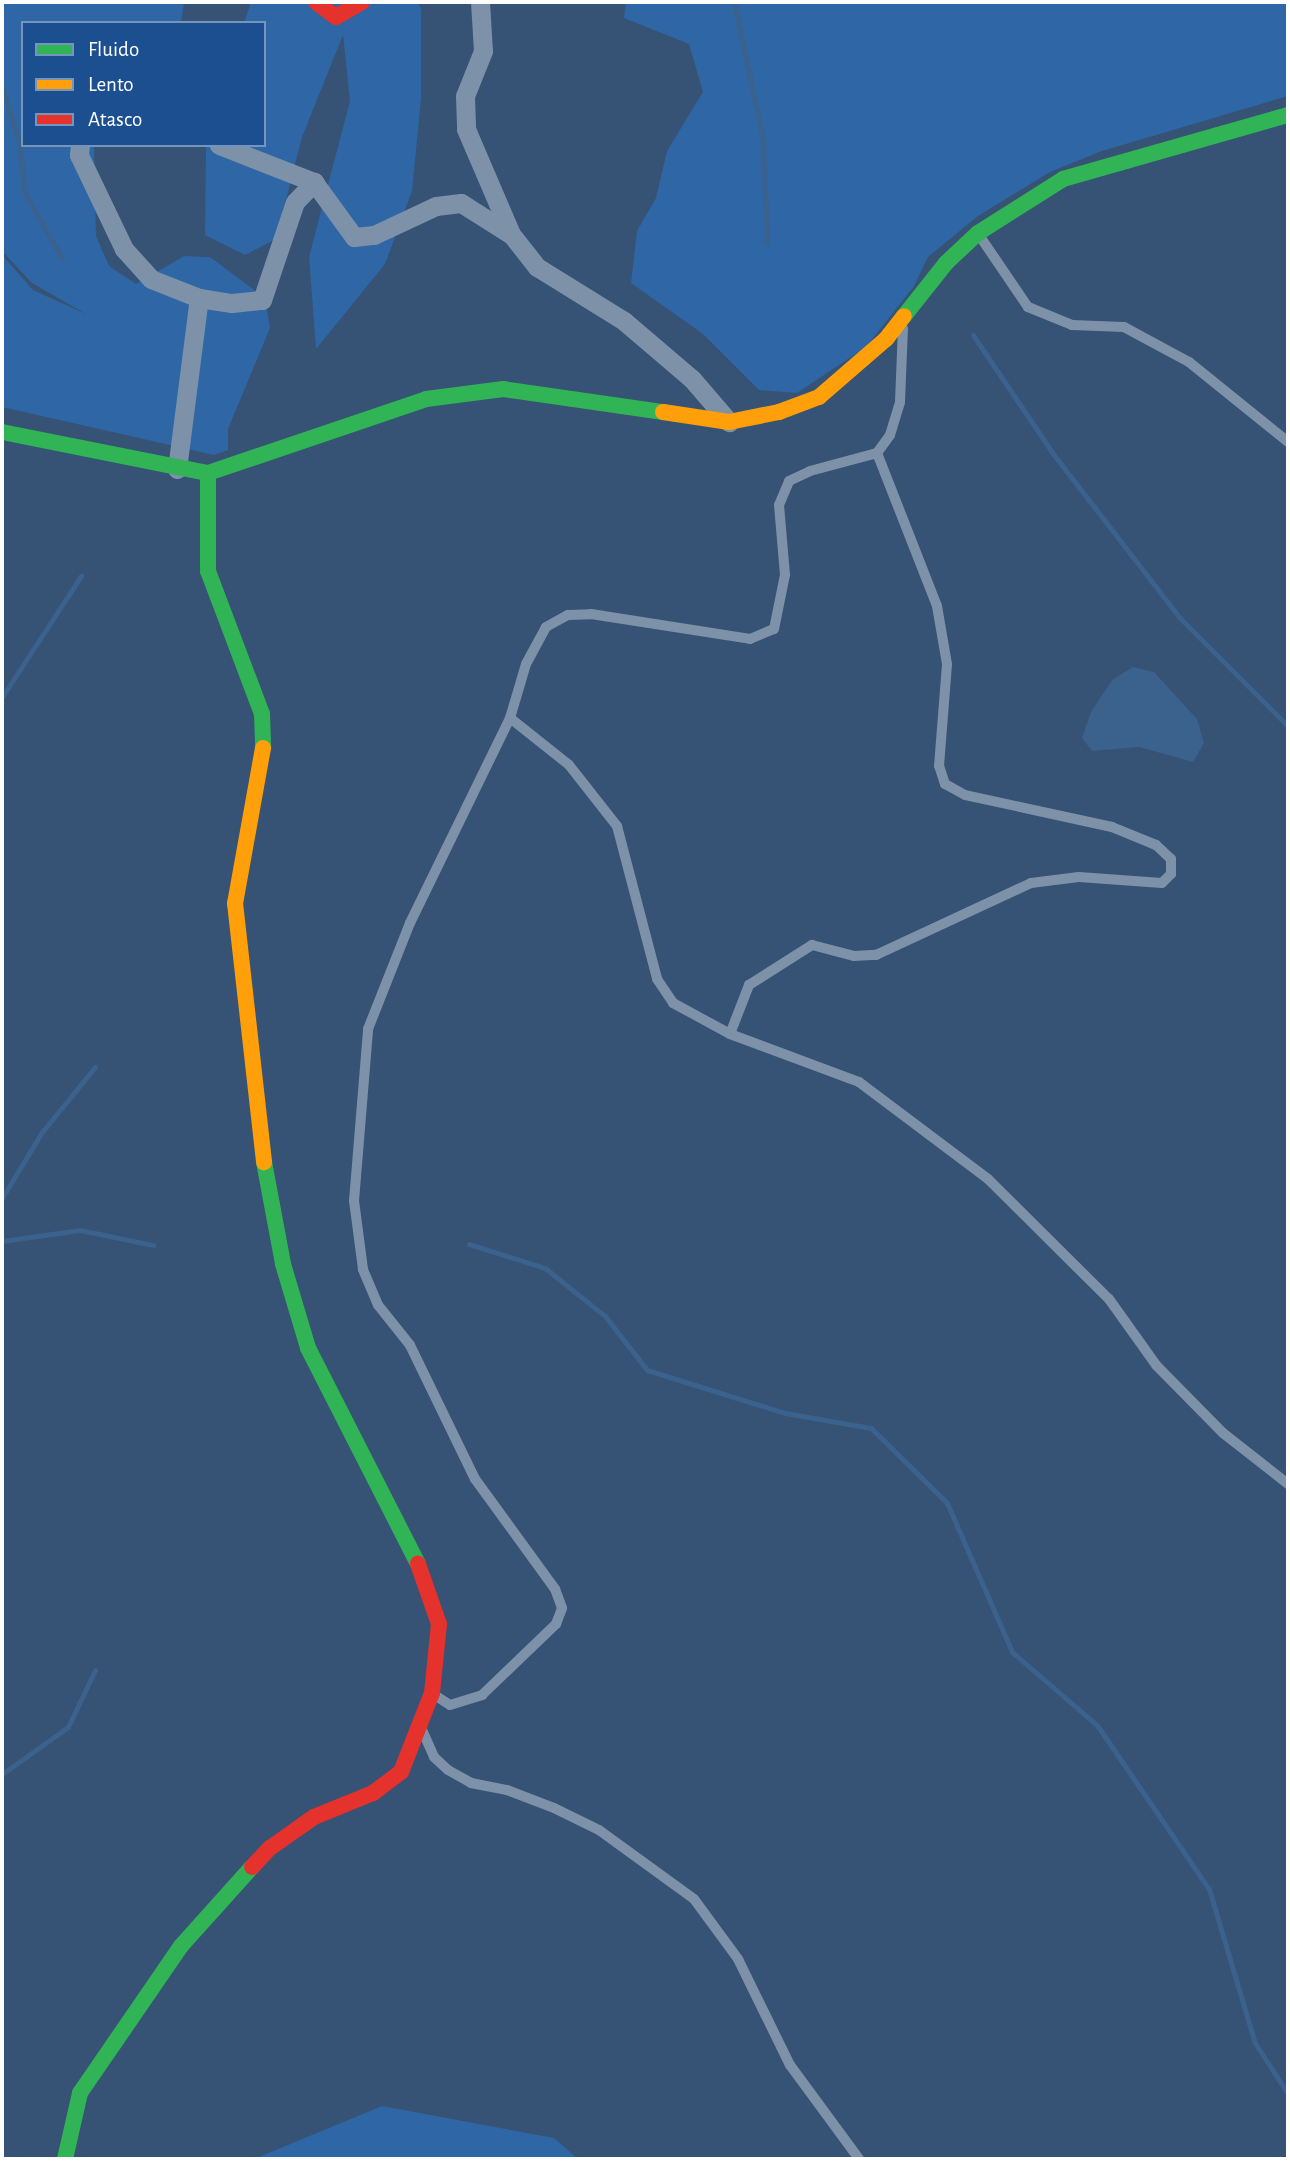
<!DOCTYPE html>
<html>
<head>
<meta charset="utf-8">
<style>
  body { margin:0 }
  #map { position:relative; width:1290px; height:2161px; overflow:hidden; background:#365274; font-family:"Alegreya Sans",sans-serif }
  div>[style] { position:absolute }
  .green>* { inset:0; background:#2f66a5 }
  .water>* { inset:0; background:#3b618d }
  .stream>* { height:5px; margin:-2.5px; padding:0 2.5px; transform-origin:2.5px; border-radius:2.5px; background:#3b618d }
  .lane>* { height:10px; margin:-5px; padding:0 5px; transform-origin:5px; border-radius:5px; background:#7d92a8 }
  .street>* { height:19px; margin:-9.5px; padding:0 9.5px; transform-origin:9.5px; border-radius:9.5px; background:#7d92a8 }
  .fast>* { height:16px; margin:-8px; padding:0 8px; transform-origin:8px; border-radius:8px; background:#30b455 }
  .slow>* { height:16px; margin:-8px; padding:0 8px; transform-origin:8px; border-radius:8px; background:#ff9f0a }
  .jam>* { height:16px; margin:-8px; padding:0 8px; transform-origin:8px; border-radius:8px; background:#e5322d }
  span { translate:-50% -50%; white-space:nowrap; text-align:center; line-height:1.15; -webkit-text-stroke:5px #1b4f8f; paint-order:stroke }
  .frame { position:absolute; inset:0; border:4px solid #fff; pointer-events:none }
  .legend { position:absolute; left:21px; top:21px; width:245px; height:126px; box-sizing:border-box; background:#1b4f8f; border:2px solid #7695bc; margin:0; padding:9px 12px; list-style:none; font-size:21px; color:#fff }
  .legend li { display:flex; align-items:center; gap:14px; height:35px }
  .legend b { width:35px; border:2px solid #7695bc }
</style>
</head>
<body>
<div id="map">
  <div class="green">
    <div style="clip-path:polygon(2px 2px,184px 2px,181px 23px,23px 23px,23px 145px,94px 145px,96px 236px,109px 266px,136px 284px,184px 256px,210px 257px,265px 298px,270px 328px,228px 429px,228px 450px,214px 455px,2px 407px,2px 255px,33px 290px,86px 314px,32px 283px,2px 251px)"></div>
    <div style="clip-path:polygon(251px 2px,418px 2px,421px 9px,421px 99px,412px 191px,385px 264px,316px 349px,309px 257px,350px 101px,343px 35px,302px 137px,276px 239px,245px 255px,205px 235px,206px 145px,264px 145px,264px 23px,244px 23px)"></div>
    <div style="clip-path:polygon(626px 2px,1288px 2px,1288px 96px,1102px 151px,1050px 172px,978px 216px,928px 257px,914px 286px,866px 347px,797px 393px,759px 390px,703px 334px,631px 283px,637px 231px,656px 198px,667px 151px,703px 92px,689px 44px,624px 18px)"></div>
    <div style="clip-path:polygon(382px 2106px,554px 2138px,578px 2159px,254px 2159px)"></div>
  </div>
  <div class="water">
    <div style="clip-path:polygon(1133px 667px,1154px 672px,1197px 719px,1204px 743px,1193px 762px,1139px 747px,1092px 751px,1082px 738px,1091px 712px,1112px 680px)"></div>
  </div>
  <div class="stream">
    <div style="left:734px;top:2px;width:141px;rotate:78.1deg"></div>
    <div style="left:763px;top:140px;width:103px;rotate:87.8deg"></div>
    <div style="left:2px;top:88px;width:57px;rotate:72.5deg"></div>
    <div style="left:19px;top:142px;width:52px;rotate:83.4deg"></div>
    <div style="left:25px;top:194px;width:74px;rotate:60deg"></div>
    <div style="left:973px;top:335px;width:145px;rotate:56deg"></div>
    <div style="left:1054px;top:455px;width:205px;rotate:52.3deg"></div>
    <div style="left:1179px;top:617px;width:154px;rotate:45deg"></div>
    <div style="left:2px;top:697px;width:145px;rotate:-56.9deg"></div>
    <div style="left:2px;top:1198px;width:77px;rotate:-58.8deg"></div>
    <div style="left:42px;top:1132px;width:84px;rotate:-50.8deg"></div>
    <div style="left:2px;top:1241px;width:79px;rotate:-8deg"></div>
    <div style="left:80px;top:1230px;width:75px;rotate:11.6deg"></div>
    <div style="left:469px;top:1244px;width:80px;rotate:17.5deg"></div>
    <div style="left:545px;top:1268px;width:77px;rotate:38.7deg"></div>
    <div style="left:605px;top:1316px;width:68px;rotate:52.1deg"></div>
    <div style="left:647px;top:1370px;width:145px;rotate:17.3deg"></div>
    <div style="left:785px;top:1413px;width:87px;rotate:9.9deg"></div>
    <div style="left:871px;top:1428px;width:107px;rotate:44.6deg"></div>
    <div style="left:947px;top:1503px;width:163px;rotate:66.4deg"></div>
    <div style="left:1012px;top:1652px;width:112px;rotate:40.7deg"></div>
    <div style="left:1097px;top:1725px;width:199px;rotate:55.7deg"></div>
    <div style="left:1209px;top:1889px;width:161px;rotate:73.4deg"></div>
    <div style="left:1255px;top:2043px;width:61px;rotate:57.1deg"></div>
    <div style="left:2px;top:1774px;width:81px;rotate:-35.5deg"></div>
    <div style="left:68px;top:1727px;width:63px;rotate:-64.7deg"></div>
  </div>
  <div class="lane">
    <div style="left:979px;top:235px;width:87px;rotate:55.8deg"></div>
    <div style="left:1028px;top:307px;width:48px;rotate:22.2deg"></div>
    <div style="left:1072px;top:325px;width:52px;rotate:2.2deg"></div>
    <div style="left:1124px;top:327px;width:74px;rotate:28.3deg"></div>
    <div style="left:1189px;top:362px;width:127px;rotate:38.9deg"></div>
    <div style="left:510px;top:718px;width:75px;rotate:38.5deg"></div>
    <div style="left:569px;top:765px;width:78px;rotate:51.8deg"></div>
    <div style="left:617px;top:826px;width:158px;rotate:75.3deg"></div>
    <div style="left:657px;top:979px;width:29px;rotate:56deg"></div>
    <div style="left:673px;top:1003px;width:65px;rotate:28.5deg"></div>
    <div style="left:730px;top:1034px;width:138px;rotate:20.4deg"></div>
    <div style="left:859px;top:1082px;width:161px;rotate:36.9deg"></div>
    <div style="left:988px;top:1179px;width:170px;rotate:44.8deg"></div>
    <div style="left:1109px;top:1299px;width:81px;rotate:54.5deg"></div>
    <div style="left:1156px;top:1365px;width:95px;rotate:45.4deg"></div>
    <div style="left:1223px;top:1433px;width:83px;rotate:38.1deg"></div>
    <div style="left:730px;top:1034px;width:53px;rotate:-68.8deg"></div>
    <div style="left:749px;top:985px;width:75px;rotate:-32.4deg"></div>
    <div style="left:812px;top:945px;width:43px;rotate:14.7deg"></div>
    <div style="left:854px;top:956px;width:22px;rotate:-3deg"></div>
    <div style="left:876px;top:955px;width:171px;rotate:-24.9deg"></div>
    <div style="left:1031px;top:883px;width:48px;rotate:-7.1deg"></div>
    <div style="left:1079px;top:877px;width:83px;rotate:4.1deg"></div>
    <div style="left:1162px;top:883px;width:13px;rotate:-45deg"></div>
    <div style="left:1171px;top:874px;width:15px;rotate:-90deg"></div>
    <div style="left:1171px;top:859px;width:21px;rotate:-137deg"></div>
    <div style="left:1156px;top:845px;width:48px;rotate:-157.8deg"></div>
    <div style="left:1112px;top:827px;width:150px;rotate:-167.7deg"></div>
    <div style="left:965px;top:795px;width:23px;rotate:-151deg"></div>
    <div style="left:945px;top:784px;width:19px;rotate:-108deg"></div>
    <div style="left:939px;top:766px;width:102px;rotate:-85.5deg"></div>
    <div style="left:947px;top:664px;width:59px;rotate:-99.8deg"></div>
    <div style="left:937px;top:606px;width:164px;rotate:-111.4deg"></div>
    <div style="left:433px;top:1694px;width:20px;rotate:33deg"></div>
    <div style="left:450px;top:1705px;width:34px;rotate:-17deg"></div>
    <div style="left:482px;top:1695px;width:103px;rotate:-43.8deg"></div>
    <div style="left:556px;top:1624px;width:17px;rotate:-69deg"></div>
    <div style="left:562px;top:1608px;width:20px;rotate:-110deg"></div>
    <div style="left:555px;top:1589px;width:136px;rotate:-126deg"></div>
    <div style="left:475px;top:1479px;width:149px;rotate:-115.9deg"></div>
    <div style="left:410px;top:1345px;width:51px;rotate:-128.7deg"></div>
    <div style="left:378px;top:1305px;width:39px;rotate:-113deg"></div>
    <div style="left:363px;top:1269px;width:69px;rotate:-97.5deg"></div>
    <div style="left:354px;top:1201px;width:173px;rotate:-85.3deg"></div>
    <div style="left:368px;top:1029px;width:114px;rotate:-68.4deg"></div>
    <div style="left:410px;top:923px;width:228px;rotate:-64deg"></div>
    <div style="left:510px;top:718px;width:56px;rotate:-73.5deg"></div>
    <div style="left:526px;top:664px;width:42px;rotate:-61.6deg"></div>
    <div style="left:546px;top:627px;width:25px;rotate:-29deg"></div>
    <div style="left:568px;top:615px;width:23px;rotate:-2deg"></div>
    <div style="left:591px;top:614px;width:161px;rotate:8.9deg"></div>
    <div style="left:750px;top:639px;width:26px;rotate:-23deg"></div>
    <div style="left:774px;top:629px;width:55px;rotate:-78.5deg"></div>
    <div style="left:785px;top:575px;width:70px;rotate:-94.9deg"></div>
    <div style="left:779px;top:505px;width:26px;rotate:-67deg"></div>
    <div style="left:789px;top:481px;width:23px;rotate:-25deg"></div>
    <div style="left:810px;top:471px;width:69px;rotate:-15deg"></div>
    <div style="left:877px;top:453px;width:22px;rotate:-54deg"></div>
    <div style="left:890px;top:435px;width:34px;rotate:-73deg"></div>
    <div style="left:900px;top:402px;width:74px;rotate:-87.7deg"></div>
    <div style="left:423px;top:1732px;width:27px;rotate:66deg"></div>
    <div style="left:434px;top:1757px;width:19px;rotate:43deg"></div>
    <div style="left:448px;top:1770px;width:26px;rotate:29deg"></div>
    <div style="left:471px;top:1783px;width:37px;rotate:11deg"></div>
    <div style="left:507px;top:1790px;width:50px;rotate:21deg"></div>
    <div style="left:554px;top:1808px;width:50px;rotate:26.1deg"></div>
    <div style="left:599px;top:1830px;width:117px;rotate:36deg"></div>
    <div style="left:694px;top:1899px;width:74px;rotate:53.7deg"></div>
    <div style="left:738px;top:1959px;width:118px;rotate:63.9deg"></div>
    <div style="left:790px;top:2065px;width:117px;rotate:53.7deg"></div>
  </div>
  <div class="street">
    <div style="left:480px;top:2px;width:49px;rotate:86.5deg"></div>
    <div style="left:483px;top:51px;width:48px;rotate:111.8deg"></div>
    <div style="left:465px;top:96px;width:33px;rotate:88deg"></div>
    <div style="left:466px;top:129px;width:114px;rotate:66.8deg"></div>
    <div style="left:511px;top:234px;width:42px;rotate:51.8deg"></div>
    <div style="left:537px;top:267px;width:102px;rotate:31.8deg"></div>
    <div style="left:624px;top:321px;width:89px;rotate:40.5deg"></div>
    <div style="left:692px;top:379px;width:57px;rotate:49.3deg"></div>
    <div style="left:80px;top:145px;width:10px;rotate:96deg"></div>
    <div style="left:79px;top:155px;width:104px;rotate:64.4deg"></div>
    <div style="left:124px;top:249px;width:40px;rotate:48deg"></div>
    <div style="left:151px;top:279px;width:52px;rotate:21.6deg"></div>
    <div style="left:199px;top:298px;width:33px;rotate:9deg"></div>
    <div style="left:232px;top:303px;width:30px;rotate:-6deg"></div>
    <div style="left:262px;top:300px;width:103px;rotate:-71.4deg"></div>
    <div style="left:295px;top:202px;width:28px;rotate:-46deg"></div>
    <div style="left:219px;top:145px;width:102px;rotate:21.3deg"></div>
    <div style="left:314px;top:182px;width:68px;rotate:54deg"></div>
    <div style="left:354px;top:237px;width:20px;rotate:-6deg"></div>
    <div style="left:374px;top:235px;width:68px;rotate:-25.1deg"></div>
    <div style="left:436px;top:206px;width:25px;rotate:-7deg"></div>
    <div style="left:461px;top:203px;width:58px;rotate:32.3deg"></div>
    <div style="left:177px;top:469px;width:172px;rotate:-82.7deg"></div>
  </div>
  <div class="fast">
    <div style="left:904px;top:316px;width:68px;rotate:-51.6deg"></div>
    <div style="left:946px;top:263px;width:44px;rotate:-43.2deg"></div>
    <div style="left:978px;top:233px;width:101px;rotate:-32.4deg"></div>
    <div style="left:1063px;top:179px;width:234px;rotate:-15.9deg"></div>
    <div style="left:2px;top:432px;width:210px;rotate:11.3deg"></div>
    <div style="left:208px;top:473px;width:230px;rotate:-18.7deg"></div>
    <div style="left:426px;top:399px;width:78px;rotate:-7.4deg"></div>
    <div style="left:503px;top:389px;width:162px;rotate:8.2deg"></div>
    <div style="left:208px;top:473px;width:98px;rotate:90deg"></div>
    <div style="left:208px;top:571px;width:153px;rotate:69.3deg"></div>
    <div style="left:262px;top:714px;width:34px;rotate:88deg"></div>
    <div style="left:264px;top:1162px;width:104px;rotate:79.4deg"></div>
    <div style="left:283px;top:1264px;width:88px;rotate:73.4deg"></div>
    <div style="left:308px;top:1348px;width:242px;rotate:63deg"></div>
    <div style="left:65px;top:2159px;width:68px;rotate:-77.2deg"></div>
    <div style="left:80px;top:2093px;width:178px;rotate:-55.5deg"></div>
    <div style="left:181px;top:1946px;width:106px;rotate:-48.1deg"></div>
  </div>
  <div class="slow">
    <div style="left:663px;top:412px;width:67px;rotate:8.6deg"></div>
    <div style="left:729px;top:422px;width:51px;rotate:-11.3deg"></div>
    <div style="left:779px;top:412px;width:43px;rotate:-20.6deg"></div>
    <div style="left:819px;top:397px;width:89px;rotate:-40.9deg"></div>
    <div style="left:886px;top:339px;width:29px;rotate:-52deg"></div>
    <div style="left:263px;top:748px;width:158px;rotate:100.2deg"></div>
    <div style="left:235px;top:903px;width:261px;rotate:83.6deg"></div>
  </div>
  <div class="jam">
    <div style="left:316px;top:2px;width:25px;rotate:37deg"></div>
    <div style="left:336px;top:17px;width:30px;rotate:-30deg"></div>
    <div style="left:252px;top:1867px;width:26px;rotate:-47deg"></div>
    <div style="left:270px;top:1848px;width:54px;rotate:-35.2deg"></div>
    <div style="left:314px;top:1817px;width:64px;rotate:-22.1deg"></div>
    <div style="left:373px;top:1793px;width:35px;rotate:-37deg"></div>
    <div style="left:401px;top:1772px;width:85px;rotate:-68.6deg"></div>
    <div style="left:432px;top:1693px;width:69px;rotate:-84.2deg"></div>
    <div style="left:439px;top:1624px;width:64px;rotate:-109.3deg"></div>
  </div>
  <div class="frame"></div>
  <ul class="legend">
  <li><b style="height:9px;background:#30b455"></b>Fluido</li>
  <li><b style="height:9px;background:#ff9f0a"></b>Lento</li>
  <li><b style="height:9px;background:#e5322d"></b>Atasco</li>
  </ul>
</div>
</body>
</html>
